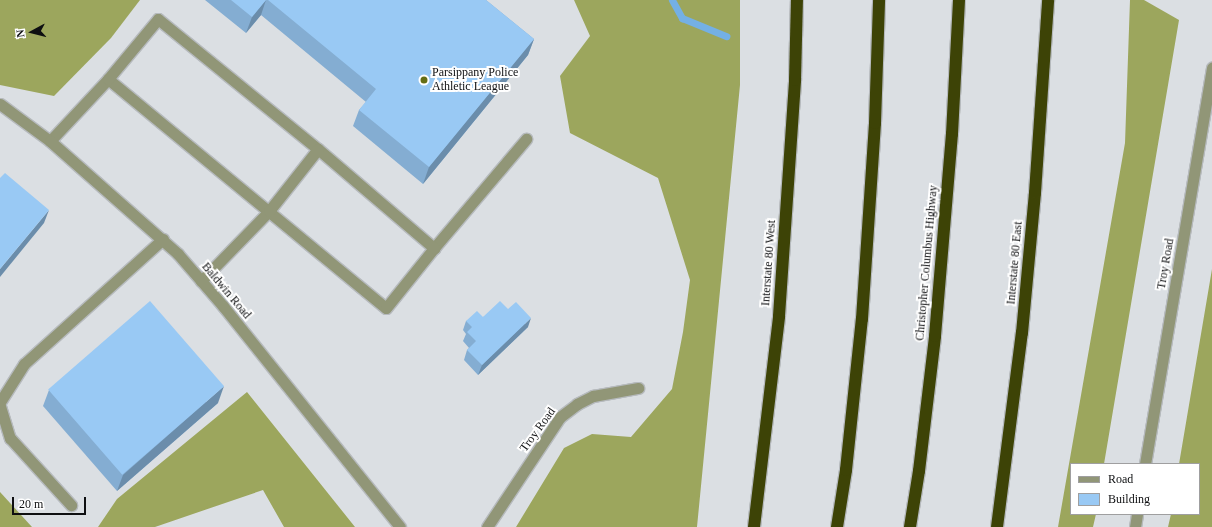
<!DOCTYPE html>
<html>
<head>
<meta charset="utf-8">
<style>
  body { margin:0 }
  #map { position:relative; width:1212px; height:527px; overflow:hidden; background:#dbdfe3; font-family:Georgia,serif }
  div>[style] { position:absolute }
  .forest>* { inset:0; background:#9ca65d }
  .stream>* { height:7px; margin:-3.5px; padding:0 3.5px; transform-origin:3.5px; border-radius:3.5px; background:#74b0e4 }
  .roads { filter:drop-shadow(1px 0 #b6babd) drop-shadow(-1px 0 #b6babd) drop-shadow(0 1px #b6babd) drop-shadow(0 -1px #b6babd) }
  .service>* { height:11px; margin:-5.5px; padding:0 5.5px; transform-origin:5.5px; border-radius:5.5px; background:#919677 }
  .minor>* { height:11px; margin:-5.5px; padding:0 5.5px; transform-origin:5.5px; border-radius:5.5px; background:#919677 }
  .tertiary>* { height:11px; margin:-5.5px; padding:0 5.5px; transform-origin:5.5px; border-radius:5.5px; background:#919677 }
  .motorway>* { height:12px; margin:-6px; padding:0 6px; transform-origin:6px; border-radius:6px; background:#3d4306 }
  .wall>* { inset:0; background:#84add2 }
  .shaded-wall>* { inset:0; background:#6b8dab }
  .building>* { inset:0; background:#99c9f4; transform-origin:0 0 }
  .dots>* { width:11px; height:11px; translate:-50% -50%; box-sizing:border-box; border:2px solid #fff; border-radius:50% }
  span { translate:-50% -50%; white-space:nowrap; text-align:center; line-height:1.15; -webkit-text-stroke:4px #fff; paint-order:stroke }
  .poi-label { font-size:12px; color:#0e0f11 }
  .left { translate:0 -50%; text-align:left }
  .street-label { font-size:12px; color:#0e0f11 }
  .legend { position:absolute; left:1070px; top:463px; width:130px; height:52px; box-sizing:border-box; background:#fff; border:1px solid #9f9fa0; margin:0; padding:5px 7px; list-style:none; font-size:12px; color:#0e0f11 }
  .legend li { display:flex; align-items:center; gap:8px; height:20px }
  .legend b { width:20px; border:1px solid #9f9fa0 }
  .north { position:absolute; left:12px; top:12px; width:40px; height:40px; -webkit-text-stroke:3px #fff; paint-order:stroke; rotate:263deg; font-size:11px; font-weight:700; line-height:16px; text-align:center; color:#0e0f11 }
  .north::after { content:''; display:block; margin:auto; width:14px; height:18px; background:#0e0f11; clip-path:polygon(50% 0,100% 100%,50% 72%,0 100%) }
  .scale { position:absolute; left:12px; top:497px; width:74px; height:18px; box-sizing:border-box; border:2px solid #0e0f11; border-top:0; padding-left:5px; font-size:12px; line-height:14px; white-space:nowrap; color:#0e0f11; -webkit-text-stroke:3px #fff; paint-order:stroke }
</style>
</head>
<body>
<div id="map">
  <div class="forest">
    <div style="clip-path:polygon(0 0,140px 0,111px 38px,54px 96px,0 85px)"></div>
    <div style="clip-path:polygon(574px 0,740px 0,740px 85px,697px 527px,516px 527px,564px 448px,592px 434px,631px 437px,672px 389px,683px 332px,690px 280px,658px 178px,570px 133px,560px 76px,590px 36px)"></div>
    <div style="clip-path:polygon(1130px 0,1144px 0,1179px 20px,1104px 464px,1071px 464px,1071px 514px,1096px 514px,1093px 527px,1058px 527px,1125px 143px)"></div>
    <div style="clip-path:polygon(1212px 269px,1212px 527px,1168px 527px,1171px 514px,1199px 514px,1199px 464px,1179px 464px)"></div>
    <div style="clip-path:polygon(247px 392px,355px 527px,284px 527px,263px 490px,155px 527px,98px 527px,117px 499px)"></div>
    <div style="clip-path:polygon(0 492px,32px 527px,0 527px)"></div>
  </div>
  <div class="stream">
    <div style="left:672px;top:0;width:21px;rotate:61deg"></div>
    <div style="left:682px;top:18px;width:48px;rotate:22.2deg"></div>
  </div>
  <div class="roads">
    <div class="service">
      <div style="left:108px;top:79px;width:360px;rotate:39.5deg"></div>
      <div style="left:386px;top:308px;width:77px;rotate:-51.3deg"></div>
      <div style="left:434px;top:248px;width:143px;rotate:-49.8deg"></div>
      <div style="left:50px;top:141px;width:85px;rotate:-46.9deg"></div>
      <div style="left:108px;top:79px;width:78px;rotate:-50.2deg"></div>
      <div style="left:158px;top:19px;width:206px;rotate:39.1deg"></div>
      <div style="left:318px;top:149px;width:153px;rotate:40.5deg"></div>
      <div style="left:201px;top:281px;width:98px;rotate:-45.8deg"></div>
      <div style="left:269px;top:211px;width:79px;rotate:-51.7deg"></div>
      <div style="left:0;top:402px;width:45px;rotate:-57.7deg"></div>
      <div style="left:24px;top:364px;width:187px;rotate:-42deg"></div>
      <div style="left:0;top:406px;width:34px;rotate:73deg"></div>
      <div style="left:10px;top:438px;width:91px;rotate:47.7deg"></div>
    </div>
    <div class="minor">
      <div style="left:487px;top:527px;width:132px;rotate:-56.4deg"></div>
      <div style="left:560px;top:417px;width:21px;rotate:-37deg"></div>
      <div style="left:577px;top:404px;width:18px;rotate:-27deg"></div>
      <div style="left:593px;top:396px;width:46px;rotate:-10.1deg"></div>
    </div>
    <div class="tertiary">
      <div style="left:0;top:104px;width:62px;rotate:36.5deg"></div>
      <div style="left:50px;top:141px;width:171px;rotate:41.4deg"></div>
      <div style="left:178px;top:254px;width:69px;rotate:49.1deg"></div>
      <div style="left:223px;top:306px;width:283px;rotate:51.3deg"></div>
      <div style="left:1145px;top:464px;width:402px;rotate:-80.4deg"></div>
      <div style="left:1135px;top:527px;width:13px;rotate:-81deg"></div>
    </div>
    <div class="motorway">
      <div style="left:754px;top:527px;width:212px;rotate:-83.2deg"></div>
      <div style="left:779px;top:316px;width:237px;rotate:-86.1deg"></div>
      <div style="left:795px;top:80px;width:80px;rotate:-88.6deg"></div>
      <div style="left:837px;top:527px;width:58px;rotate:-81deg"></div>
      <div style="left:846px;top:470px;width:152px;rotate:-84deg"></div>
      <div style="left:862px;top:319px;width:196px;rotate:-86.2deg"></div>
      <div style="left:875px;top:123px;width:123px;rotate:-88.1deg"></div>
      <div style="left:910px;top:527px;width:57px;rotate:-80.9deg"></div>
      <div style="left:919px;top:471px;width:136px;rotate:-83.2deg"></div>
      <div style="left:935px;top:336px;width:203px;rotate:-85.2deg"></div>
      <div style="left:952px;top:134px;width:134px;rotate:-87deg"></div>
      <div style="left:997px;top:527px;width:196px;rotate:-82.7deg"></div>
      <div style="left:1022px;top:333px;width:141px;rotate:-84.7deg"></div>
      <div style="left:1035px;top:193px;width:193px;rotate:-86.1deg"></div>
    </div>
  </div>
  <div class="wall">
    <div style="clip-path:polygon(205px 0,486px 0,534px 39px,528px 55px,423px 184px,353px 126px,359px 110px,366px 102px,261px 15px,246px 33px)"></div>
    <div style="clip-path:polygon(508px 309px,528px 327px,478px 375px,464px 360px,467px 350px,469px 348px,463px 341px,466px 334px,463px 330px,466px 321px,483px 317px)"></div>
    <div style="clip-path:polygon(49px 390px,218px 403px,117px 491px,43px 406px)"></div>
  </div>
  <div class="shaded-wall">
    <div style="clip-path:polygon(266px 0,261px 15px,246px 33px,252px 17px)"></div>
    <div style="clip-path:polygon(534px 39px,528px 55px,423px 184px,429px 167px)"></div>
    <div style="clip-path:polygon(49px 210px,44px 223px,0 277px,0 269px)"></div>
    <div style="clip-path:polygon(531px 318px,528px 327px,478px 375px,482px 365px)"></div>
    <div style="clip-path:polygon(224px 386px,218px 403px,117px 491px,123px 475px)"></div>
  </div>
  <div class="building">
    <div style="clip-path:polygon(231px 0,266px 0,252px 17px)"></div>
    <div style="clip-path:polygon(268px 0,486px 0,534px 39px,429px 167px,359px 110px,376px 89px)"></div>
    <div style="clip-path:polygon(5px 173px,49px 210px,0 269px,0 178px)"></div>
    <div style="left:150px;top:301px;width:113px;height:135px;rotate:49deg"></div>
    <div style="clip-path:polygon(500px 301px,508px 309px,516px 302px,531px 318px,482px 365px,467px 350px,476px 341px,467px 332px,472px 327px,466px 321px,477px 311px,483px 317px)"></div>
  </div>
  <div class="dots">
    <div style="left:424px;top:80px;background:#646d14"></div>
  </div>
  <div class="poi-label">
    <span class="left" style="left:432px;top:80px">Parsippany Police<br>Athletic League</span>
  </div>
  <div class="street-label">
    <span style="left:769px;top:263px;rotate:-86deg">Interstate 80 West</span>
    <span style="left:927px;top:263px;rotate:-85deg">Christopher Columbus Highway</span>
    <span style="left:1015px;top:263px;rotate:-85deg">Interstate 80 East</span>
    <span style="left:1166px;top:264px;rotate:-80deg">Troy Road</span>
    <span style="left:226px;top:291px;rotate:50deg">Baldwin Road</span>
    <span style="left:538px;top:430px;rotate:-54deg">Troy Road</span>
  </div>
  <ul class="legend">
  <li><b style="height:5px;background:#919677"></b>Road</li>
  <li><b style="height:11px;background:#99c9f4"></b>Building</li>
  </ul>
  <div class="north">N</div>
  <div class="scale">20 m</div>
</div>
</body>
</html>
